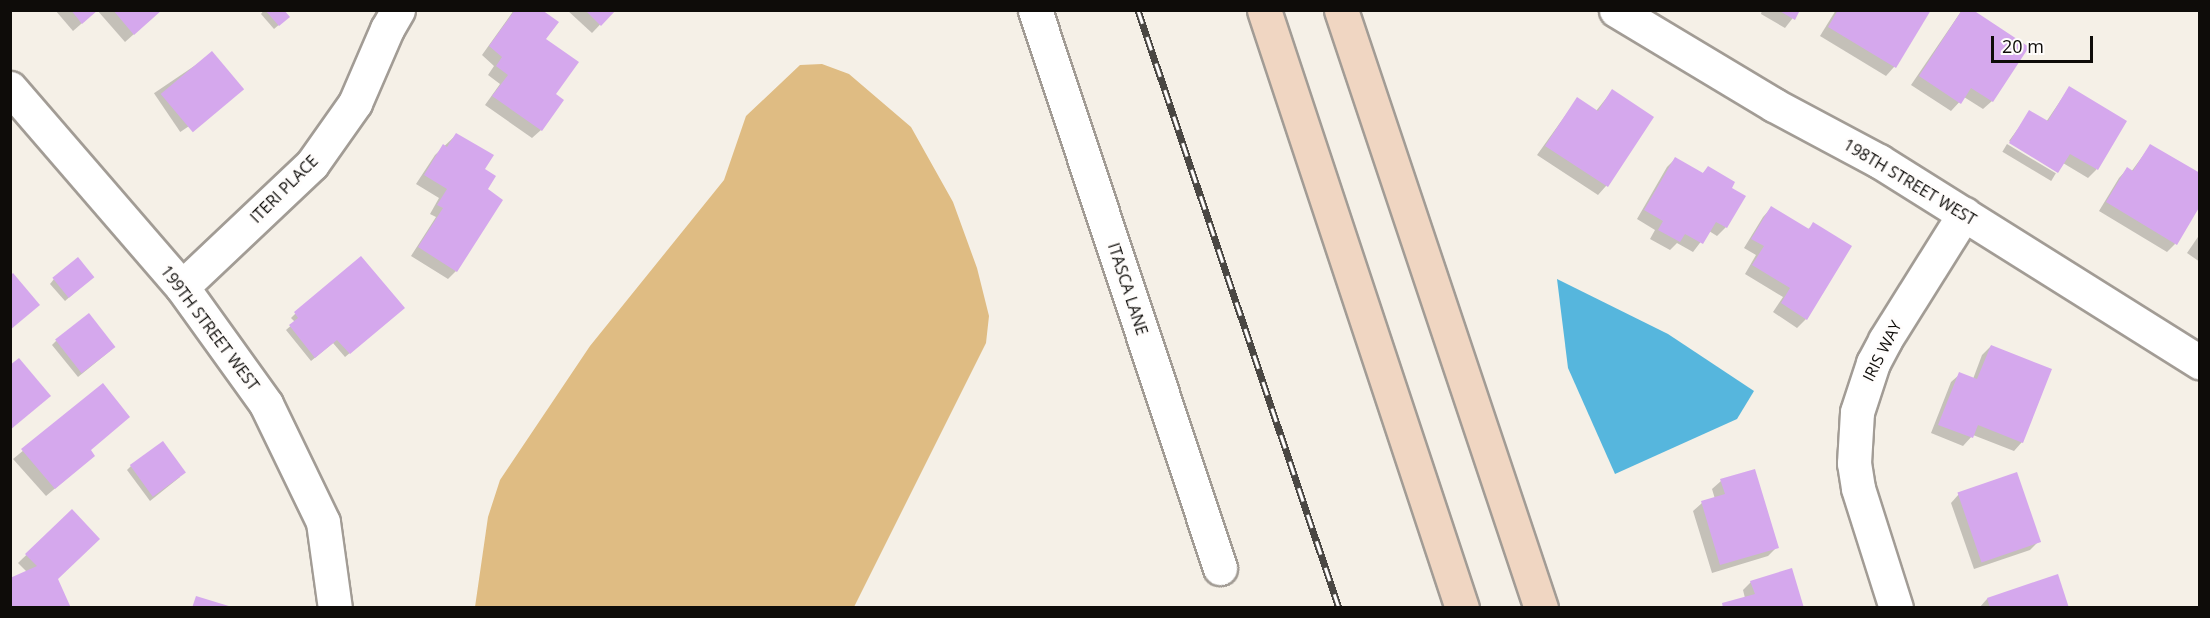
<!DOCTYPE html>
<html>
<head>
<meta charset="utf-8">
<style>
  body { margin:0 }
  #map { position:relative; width:2210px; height:618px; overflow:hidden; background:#f5f0e7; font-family:"Open Sans",sans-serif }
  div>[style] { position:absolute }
  .green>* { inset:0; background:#dfbc83 }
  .water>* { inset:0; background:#56b6dd }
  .shadow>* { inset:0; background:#0003; transform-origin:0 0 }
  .building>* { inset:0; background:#d5a8ed; transform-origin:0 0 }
  .roads { filter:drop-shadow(2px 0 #a29c95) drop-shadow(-2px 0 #a29c95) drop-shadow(0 2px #a29c95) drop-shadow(0 -2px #a29c95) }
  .street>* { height:33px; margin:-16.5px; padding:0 16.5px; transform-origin:16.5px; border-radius:16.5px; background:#fff }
  .secondary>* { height:33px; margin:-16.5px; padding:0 16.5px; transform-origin:16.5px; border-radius:16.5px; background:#f0d6c2 }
  .rail>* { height:7px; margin-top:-3.5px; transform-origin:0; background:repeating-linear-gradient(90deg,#fffdfc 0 14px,#4a4743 0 28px); box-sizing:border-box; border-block:2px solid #4a4743 }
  span { translate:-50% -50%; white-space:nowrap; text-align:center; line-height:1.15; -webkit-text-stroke:5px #fffdfc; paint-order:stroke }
  .street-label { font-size:16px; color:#0e0c09 }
  .frame { position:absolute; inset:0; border:12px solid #0e0c09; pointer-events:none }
  .scale { position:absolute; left:1991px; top:36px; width:102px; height:27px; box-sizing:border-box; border:3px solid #0e0c09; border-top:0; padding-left:8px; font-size:18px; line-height:21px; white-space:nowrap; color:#0e0c09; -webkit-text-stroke:4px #fffdfc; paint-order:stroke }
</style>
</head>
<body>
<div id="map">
  <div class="green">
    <div style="clip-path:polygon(822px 64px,849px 74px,911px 127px,953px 202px,977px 268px,989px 316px,986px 343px,854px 607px,475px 607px,488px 517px,500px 480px,590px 346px,724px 180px,746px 116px,800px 65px)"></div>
  </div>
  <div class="water">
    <div style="clip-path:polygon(1557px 279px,1668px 334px,1754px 391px,1737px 419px,1615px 474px,1568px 368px)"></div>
  </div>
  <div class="shadow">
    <div style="clip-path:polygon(55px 10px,97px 10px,73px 31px)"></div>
    <div style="clip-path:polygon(97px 10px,161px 10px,125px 42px)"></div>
    <div style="clip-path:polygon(264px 10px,282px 10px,288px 17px,274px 29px,261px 14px)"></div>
    <div style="clip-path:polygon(514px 10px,540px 10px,554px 95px,541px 130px,532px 138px,485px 105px,500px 84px,488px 75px,494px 66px,482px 55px)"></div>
    <div style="clip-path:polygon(567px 10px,614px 10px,592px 33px)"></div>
    <div style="clip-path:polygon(1762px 10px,1799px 10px,1785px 28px,1761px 14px)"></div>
    <div style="clip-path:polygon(1836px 10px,1929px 10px,1894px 67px,1886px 76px,1820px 36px)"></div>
    <div style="clip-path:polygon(1962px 10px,1992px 101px,1983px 109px,1964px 97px,1951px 111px,1911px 85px)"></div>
    <div style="left:212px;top:54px;width:47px;height:70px;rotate:56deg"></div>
    <div style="clip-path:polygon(2069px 88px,2125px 122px,2096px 170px,2088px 178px,2063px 163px,2057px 172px,2009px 141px,2030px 112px,2046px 122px)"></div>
    <div style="clip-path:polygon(1612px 91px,1652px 117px,1606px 186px,1598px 195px,1537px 155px,1577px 99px,1596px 111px)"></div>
    <div style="clip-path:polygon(456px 135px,483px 170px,486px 190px,456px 271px,448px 279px,411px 256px,436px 217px,430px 214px,439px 198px,416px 184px,435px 155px)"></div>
    <div style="left:2007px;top:144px;width:57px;height:9px;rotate:31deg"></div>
    <div style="clip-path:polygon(2150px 146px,2175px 244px,2167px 252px,2099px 211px,2119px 178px,2127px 169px,2131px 172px)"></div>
    <div style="clip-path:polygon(1675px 159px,1702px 174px,1708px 168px,1730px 188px,1744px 196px,1726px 227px,1717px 236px,1709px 231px,1693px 252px,1677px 243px,1670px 250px,1650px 239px,1655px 230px,1637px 219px,1667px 167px)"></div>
    <div style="clip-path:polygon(1771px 208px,1807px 230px,1814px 224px,1806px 319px,1797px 328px,1773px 312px,1783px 297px,1745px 274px,1756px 255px,1744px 248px,1763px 217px)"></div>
    <div style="clip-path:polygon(2200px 234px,2200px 262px,2187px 253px)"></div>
    <div style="clip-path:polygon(54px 279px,88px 281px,65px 301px,50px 284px)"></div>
    <div style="clip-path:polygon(399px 312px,345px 357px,333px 343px,311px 361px,286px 330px,295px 322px,291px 318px,295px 314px)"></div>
    <div style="clip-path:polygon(56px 341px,110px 351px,78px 377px,52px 345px)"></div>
    <div style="clip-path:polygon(1991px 346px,2022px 442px,2014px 451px,1973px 435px,1963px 446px,1931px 433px,1951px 382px,1960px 374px,1973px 379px,1982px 355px)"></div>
    <div style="clip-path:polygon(103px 385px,84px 464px,46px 496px,13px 459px)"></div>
    <div style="clip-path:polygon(131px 466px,180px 477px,150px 501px,127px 470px)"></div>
    <div style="clip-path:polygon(1721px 481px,1777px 547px,1768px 556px,1712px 573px,1693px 511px,1702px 503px,1715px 499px,1712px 489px)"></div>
    <div style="clip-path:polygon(1959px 494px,2039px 541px,2030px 550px,1974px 569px,1951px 503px)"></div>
    <div style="clip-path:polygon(72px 511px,57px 579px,27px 572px,18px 563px)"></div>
    <div style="clip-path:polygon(1751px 582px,1802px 608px,1720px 608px,1745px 598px,1743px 590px)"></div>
    <div style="clip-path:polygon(1987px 599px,2068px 608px,1979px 608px)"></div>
  </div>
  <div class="building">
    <div style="clip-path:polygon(71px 10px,98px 10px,82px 24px)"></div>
    <div style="clip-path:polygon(113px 10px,162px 10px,134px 35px)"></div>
    <div style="clip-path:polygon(265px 10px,284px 10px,290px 17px,279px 26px)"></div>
    <div style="clip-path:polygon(515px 10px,542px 10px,559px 22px,546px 39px,579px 62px,556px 94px,564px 100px,542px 131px,492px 96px,508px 75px,496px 66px,502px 57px,489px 46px)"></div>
    <div style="clip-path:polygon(585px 10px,616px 10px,601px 26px)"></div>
    <div style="clip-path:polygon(1778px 10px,1800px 10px,1795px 20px)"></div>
    <div style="clip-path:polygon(1838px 10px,1931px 10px,1896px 68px,1828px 27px)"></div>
    <div style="clip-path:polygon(1962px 10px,1973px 10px,2029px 47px,1993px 102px,1971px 88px,1961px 104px,1919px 76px)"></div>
    <div style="left:212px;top:51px;width:50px;height:67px;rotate:50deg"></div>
    <div style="clip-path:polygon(2069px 86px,2127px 121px,2098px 170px,2070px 154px,2058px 173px,2009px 143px,2029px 110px,2048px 121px)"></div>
    <div style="clip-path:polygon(1612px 89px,1654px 117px,1608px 187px,1545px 146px,1577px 97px,1598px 111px)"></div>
    <div style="clip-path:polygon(456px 133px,494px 155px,485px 169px,496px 176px,488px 189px,503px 200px,457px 272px,418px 247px,443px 208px,437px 205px,447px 189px,424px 175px,443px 144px,447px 147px)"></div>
    <div style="clip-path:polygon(2150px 144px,2200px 173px,2200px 206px,2177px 245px,2106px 202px,2127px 167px,2133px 171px)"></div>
    <div style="clip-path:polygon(1675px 157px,1703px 173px,1708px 166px,1735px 182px,1732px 188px,1746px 196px,1727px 228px,1716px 222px,1703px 244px,1685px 234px,1680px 242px,1658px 230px,1663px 221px,1644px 210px)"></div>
    <div style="clip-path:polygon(1771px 206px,1809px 229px,1813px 222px,1852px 246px,1807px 320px,1781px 303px,1790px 288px,1752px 265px,1764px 246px,1751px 239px)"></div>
    <div style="clip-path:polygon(361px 256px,405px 308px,350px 354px,337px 340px,315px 358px,289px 325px,298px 318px,294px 312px)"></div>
    <div style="left:78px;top:257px;width:26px;height:33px;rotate:51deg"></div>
    <div style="clip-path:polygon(13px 273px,40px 305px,10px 330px,10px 276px)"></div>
    <div style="left:89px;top:313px;width:43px;height:43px;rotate:52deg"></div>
    <div style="clip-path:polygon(1991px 345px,2052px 369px,2023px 443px,1978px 425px,1973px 438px,1938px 425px,1959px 372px,1977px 379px)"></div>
    <div style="clip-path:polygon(19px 358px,51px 396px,10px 430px,10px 365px)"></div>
    <div style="clip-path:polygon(103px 383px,130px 417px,91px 450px,95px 456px,55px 489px,21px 449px)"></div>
    <div style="left:163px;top:441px;width:39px;height:41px;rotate:54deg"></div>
    <div style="clip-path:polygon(1755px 469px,1779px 548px,1720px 565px,1701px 501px,1725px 494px,1720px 479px)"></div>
    <div style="left:2017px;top:472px;width:74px;height:63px;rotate:71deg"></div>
    <div style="clip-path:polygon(72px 509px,100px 539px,58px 579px,71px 608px,10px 608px,10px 578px,37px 566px,25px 554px)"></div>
    <div style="clip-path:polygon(1792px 568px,1804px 608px,1723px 608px,1722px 603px,1755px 594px,1750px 581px)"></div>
    <div style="clip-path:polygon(2058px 574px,2069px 608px,1990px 608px,1987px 598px)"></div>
    <div style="clip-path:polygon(196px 596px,232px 607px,232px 608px,192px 608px)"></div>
  </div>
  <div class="roads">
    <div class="street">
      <div style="left:1035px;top:10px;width:588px;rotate:71.66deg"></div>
      <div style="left:1616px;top:10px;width:184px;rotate:31deg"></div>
      <div style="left:1774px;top:105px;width:119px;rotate:28.1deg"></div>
      <div style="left:1879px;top:161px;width:379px;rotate:32.1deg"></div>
      <div style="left:10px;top:88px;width:263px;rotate:49.2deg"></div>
      <div style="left:182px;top:287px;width:144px;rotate:54.3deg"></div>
      <div style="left:266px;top:404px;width:131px;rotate:64.2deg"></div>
      <div style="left:323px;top:522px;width:87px;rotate:82.1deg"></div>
      <div style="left:182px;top:287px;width:179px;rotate:-43.4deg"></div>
      <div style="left:312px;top:164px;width:75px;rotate:-54.8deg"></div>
      <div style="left:355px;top:103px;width:81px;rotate:-66.6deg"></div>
      <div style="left:387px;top:29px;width:22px;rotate:-60deg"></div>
      <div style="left:1896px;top:608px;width:126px;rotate:-107.6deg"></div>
      <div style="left:1858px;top:488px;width:25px;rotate:-99deg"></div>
      <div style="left:1854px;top:463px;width:51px;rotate:-86.6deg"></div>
      <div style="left:1857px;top:412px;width:52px;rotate:-71.9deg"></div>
      <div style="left:1873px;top:363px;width:26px;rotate:-62deg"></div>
      <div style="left:1885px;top:340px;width:149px;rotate:-57.9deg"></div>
    </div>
    <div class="secondary">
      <div style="left:1264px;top:10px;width:630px;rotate:71.68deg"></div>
      <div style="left:1341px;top:10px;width:631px;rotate:71.51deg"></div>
    </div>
  </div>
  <div class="rail">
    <div style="left:1138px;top:10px;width:631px;rotate:71.42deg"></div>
  </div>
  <div class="street-label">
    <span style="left:1910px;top:182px;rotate:31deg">198TH STREET WEST</span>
    <span style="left:284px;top:189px;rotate:-45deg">ITERI PLACE</span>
    <span style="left:1128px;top:289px;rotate:72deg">ITASCA LANE</span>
    <span style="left:210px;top:328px;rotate:53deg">199TH STREET WEST</span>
    <span style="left:1882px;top:351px;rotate:-63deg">IRIS WAY</span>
  </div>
  <div class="frame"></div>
  <div class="scale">20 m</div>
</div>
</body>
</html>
